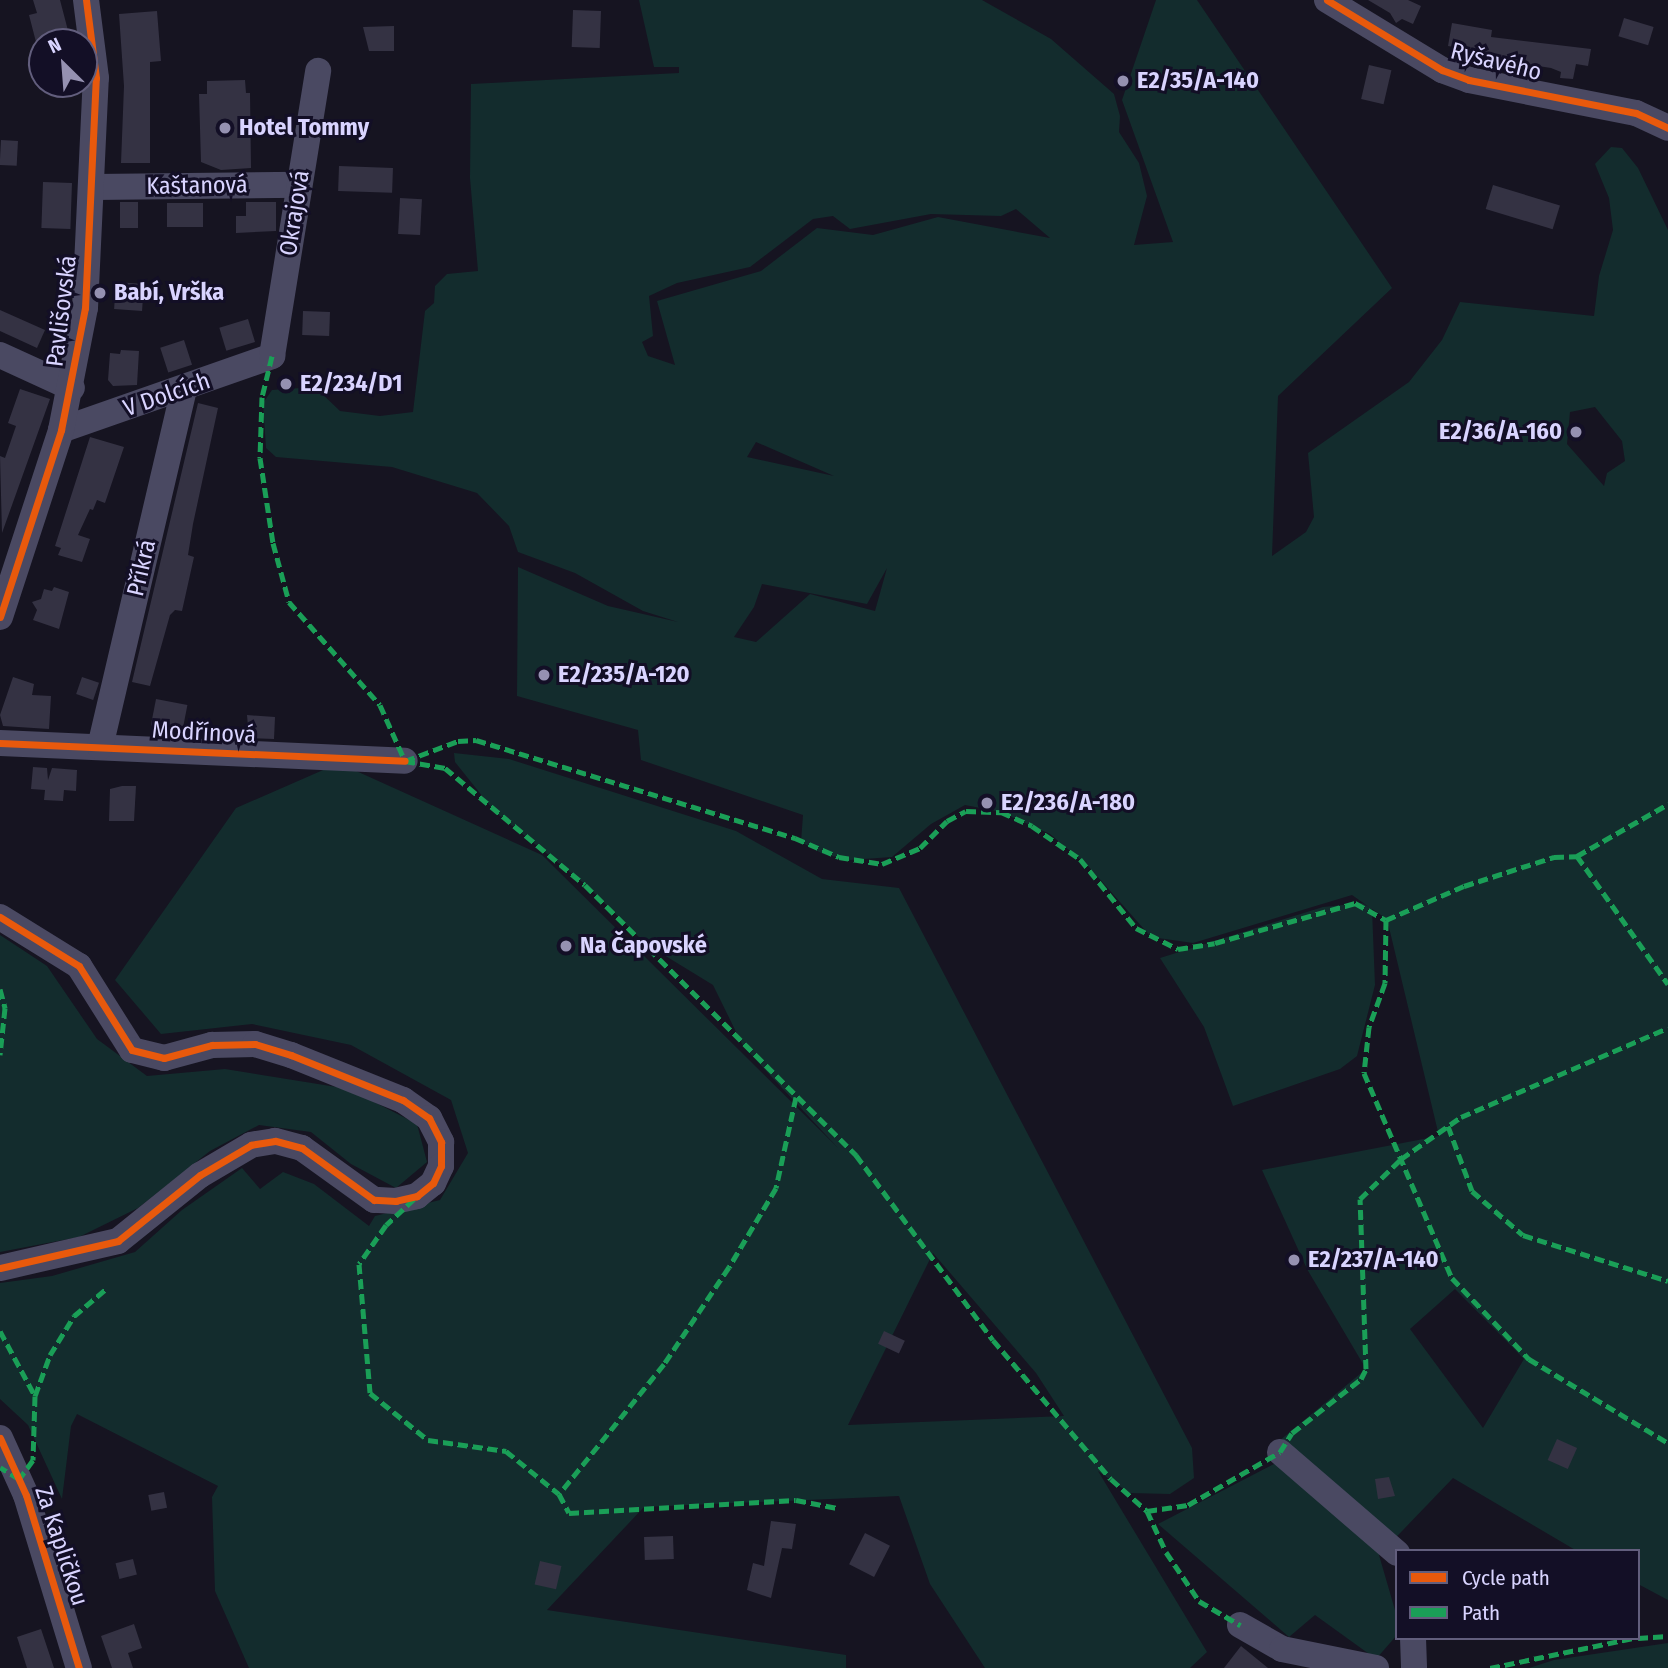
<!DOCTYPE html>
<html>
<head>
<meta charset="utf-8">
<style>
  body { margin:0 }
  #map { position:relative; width:1668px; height:1668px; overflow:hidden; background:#161421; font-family:"Fira Sans Condensed",sans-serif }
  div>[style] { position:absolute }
  .green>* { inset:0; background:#132c2d }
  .building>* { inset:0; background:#343243; transform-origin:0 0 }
  .minor>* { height:26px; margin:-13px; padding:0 13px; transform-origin:13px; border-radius:13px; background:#4a4962 }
  .quiet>* { height:5px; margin-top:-2.5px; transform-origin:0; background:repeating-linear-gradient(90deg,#1a9f57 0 10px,transparent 0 15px) }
  .cycleway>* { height:7px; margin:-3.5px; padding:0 3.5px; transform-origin:3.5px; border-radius:3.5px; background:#e8590c }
  .dots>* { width:19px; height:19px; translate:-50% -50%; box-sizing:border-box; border:4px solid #130f26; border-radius:50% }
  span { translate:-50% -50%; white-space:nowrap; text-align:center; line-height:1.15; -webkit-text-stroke:6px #130f26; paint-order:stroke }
  .street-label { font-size:24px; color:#d9d4ff }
  .poi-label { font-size:24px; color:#d9d4ff; font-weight:700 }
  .left { translate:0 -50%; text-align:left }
  .right { translate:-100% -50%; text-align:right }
  .legend { position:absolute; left:1395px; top:1549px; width:245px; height:91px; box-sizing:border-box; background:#130f26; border:2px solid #625e7d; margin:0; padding:9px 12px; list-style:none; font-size:21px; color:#d9d4ff }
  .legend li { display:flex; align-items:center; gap:14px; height:35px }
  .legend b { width:35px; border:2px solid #625e7d }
  .north { position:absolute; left:28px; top:28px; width:70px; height:70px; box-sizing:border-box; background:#130f26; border:2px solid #625e7d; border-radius:50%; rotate:335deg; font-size:19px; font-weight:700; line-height:28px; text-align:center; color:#d9d4ff }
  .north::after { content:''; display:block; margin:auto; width:24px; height:32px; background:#9591b1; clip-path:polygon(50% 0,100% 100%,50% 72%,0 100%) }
</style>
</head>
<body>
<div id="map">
  <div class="green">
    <div style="clip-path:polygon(evenodd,639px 0,982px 0,1051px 39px,1114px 94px,1120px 116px,1119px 132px,1139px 163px,1147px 196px,1134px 245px,1173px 242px,1122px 100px,1156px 0,1197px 0,1392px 288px,1278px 396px,1272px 556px,1306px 532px,1314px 517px,1308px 453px,1409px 382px,1442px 340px,1460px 302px,1594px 316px,1599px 276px,1613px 230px,1609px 198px,1595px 164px,1611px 147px,1622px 148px,1638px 168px,1668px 230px,1668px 1600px,1638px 1584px,1638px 1551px,1577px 1551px,1453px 1478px,1379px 1555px,1397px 1617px,1397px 1635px,1376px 1659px,1315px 1615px,1289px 1637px,1158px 1524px,1276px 1463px,1279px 1441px,1366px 1369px,1307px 1269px,1262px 1170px,1439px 1136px,1387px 919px,1372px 909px,1375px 985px,1357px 1056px,1340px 1069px,1233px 1106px,1204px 1027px,1160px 958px,1323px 907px,1362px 903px,1369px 907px,1352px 895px,1193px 943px,1151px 937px,1089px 867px,1050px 834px,1001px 812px,965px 805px,931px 824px,892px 857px,850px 860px,823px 854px,801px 842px,803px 815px,641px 760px,638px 730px,517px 696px,518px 567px,608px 606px,678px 622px,643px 611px,575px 573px,518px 552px,509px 526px,477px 493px,392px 467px,276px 457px,266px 448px,263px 403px,272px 390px,315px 387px,340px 411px,380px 416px,413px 412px,425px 311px,434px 303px,435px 286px,447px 274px,478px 271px,470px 178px,471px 84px,679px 73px,679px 67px,654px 67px,639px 0,1016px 209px,1050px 238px,938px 217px,873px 235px,817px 228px,761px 271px,657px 301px,675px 365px,648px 356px,642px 342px,653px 336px,649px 296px,677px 283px,750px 267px,813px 219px,833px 216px,850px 229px,931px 214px,1001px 216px,1016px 209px,639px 0,1595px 407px,1622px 441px,1625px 461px,1607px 473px,1604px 486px,1567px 444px,1570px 412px,1595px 407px,639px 0,756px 442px,834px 476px,747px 457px,756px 442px,639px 0,887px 568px,875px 611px,810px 594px,756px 642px,734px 637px,754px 607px,762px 584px,867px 604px,887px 568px,639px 0,1455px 1289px,1524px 1359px,1483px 1428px,1410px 1329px,1455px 1289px)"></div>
    <div style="clip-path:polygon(evenodd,454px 753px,509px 759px,736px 831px,822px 879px,899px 888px,1192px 1448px,1194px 1478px,1170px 1494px,1129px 1493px,1098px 1471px,1207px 1652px,1190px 1668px,985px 1668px,930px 1584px,899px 1496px,644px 1507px,547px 1610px,846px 1655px,846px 1668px,249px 1668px,215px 1591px,212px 1497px,218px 1486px,77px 1414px,71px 1426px,62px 1499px,28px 1425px,0 1399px,0 1283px,52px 1276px,135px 1252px,182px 1210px,242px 1168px,260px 1189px,283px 1172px,314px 1184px,369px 1226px,375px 1216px,440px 1200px,468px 1153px,451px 1100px,351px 1045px,252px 1024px,161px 1034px,115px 980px,236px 808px,330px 767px,354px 770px,542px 855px,838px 1148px,743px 1046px,713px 985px,646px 944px,586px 885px,495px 812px,455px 762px,454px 753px,933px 1253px,1036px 1373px,1064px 1416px,848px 1425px,933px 1253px)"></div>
    <div style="clip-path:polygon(0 935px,47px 966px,97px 1039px,147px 1076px,225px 1069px,349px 1089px,417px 1124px,427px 1162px,396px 1188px,351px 1164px,311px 1132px,259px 1125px,210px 1151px,138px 1208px,79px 1237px,0 1252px)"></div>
    <div style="clip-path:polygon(1668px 1643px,1668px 1668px,1529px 1668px,1554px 1660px)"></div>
  </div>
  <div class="building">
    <div style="clip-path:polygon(33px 0,60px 0,71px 42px,36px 42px,29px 15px,37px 13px)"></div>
    <div style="clip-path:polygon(1368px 0,1408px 0,1421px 6px,1413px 24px,1402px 19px,1396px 23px,1390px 13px)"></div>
    <div style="left:573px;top:10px;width:28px;height:37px;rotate:2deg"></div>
    <div style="clip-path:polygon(157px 11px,161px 61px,150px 62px,150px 163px,121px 163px,124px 86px,119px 14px)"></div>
    <div style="left:1624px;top:18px;width:31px;height:19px;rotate:17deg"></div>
    <div style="clip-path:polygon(1452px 23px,1492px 30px,1491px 37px,1591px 49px,1588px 66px,1576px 64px,1573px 79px,1560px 78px,1561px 72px,1551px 68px,1519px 63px,1514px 67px,1509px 61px,1472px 55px,1473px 50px,1448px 46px)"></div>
    <div style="clip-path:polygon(394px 26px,394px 51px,369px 51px,363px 27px)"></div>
    <div style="left:1369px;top:65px;width:23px;height:35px;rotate:13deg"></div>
    <div style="clip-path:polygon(245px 80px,246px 93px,250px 93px,251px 168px,221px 170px,201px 162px,199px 94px,207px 94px,207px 81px)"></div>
    <div style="left:1px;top:140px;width:17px;height:25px;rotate:3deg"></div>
    <div style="left:339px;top:166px;width:54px;height:25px;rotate:2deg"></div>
    <div style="left:43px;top:182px;width:29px;height:46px;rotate:2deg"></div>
    <div style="left:1493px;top:185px;width:70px;height:25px;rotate:17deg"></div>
    <div style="left:400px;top:198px;width:22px;height:36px;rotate:3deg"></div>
    <div style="left:120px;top:202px;width:18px;height:26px"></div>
    <div style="clip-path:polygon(246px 202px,276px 202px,276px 231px,236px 233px,236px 216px,246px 216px)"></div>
    <div style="left:167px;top:203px;width:36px;height:24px"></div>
    <div style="left:116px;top:282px;width:28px;height:27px;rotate:4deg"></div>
    <div style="clip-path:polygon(0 310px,45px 330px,37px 348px,0 331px)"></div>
    <div style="left:303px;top:311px;width:27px;height:24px;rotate:2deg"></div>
    <div style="left:248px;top:319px;width:24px;height:30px;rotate:73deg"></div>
    <div style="left:184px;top:340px;width:26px;height:25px;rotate:72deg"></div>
    <div style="clip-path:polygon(121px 350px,139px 351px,137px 385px,113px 386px,108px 380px,110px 353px,120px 354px)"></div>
    <div style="clip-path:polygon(20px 389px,50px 399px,2px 533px,0 456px,5px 458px,16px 426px,8px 423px)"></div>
    <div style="clip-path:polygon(198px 403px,218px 408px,193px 524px,188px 555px,194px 557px,182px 611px,175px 610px,170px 615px,150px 686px,132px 682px)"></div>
    <div style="clip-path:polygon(90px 437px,124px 447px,105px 503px,97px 500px,93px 510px,90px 509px,78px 535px,90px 539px,82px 562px,58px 555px,61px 548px,55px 546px)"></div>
    <div style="clip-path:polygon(54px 587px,69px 592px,59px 629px,33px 620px,37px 610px,32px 602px,41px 599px,44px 589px,52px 591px)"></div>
    <div style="clip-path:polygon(13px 677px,34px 684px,32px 695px,51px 696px,49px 729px,3px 726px,0 715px)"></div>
    <div style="left:82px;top:677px;width:18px;height:18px;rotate:19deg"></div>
    <div style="left:156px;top:699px;width:32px;height:27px;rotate:11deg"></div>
    <div style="clip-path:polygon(247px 715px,275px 717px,274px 739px,249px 738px)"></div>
    <div style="clip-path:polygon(33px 767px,47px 768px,48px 780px,52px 768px,77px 770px,76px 791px,64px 790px,63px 801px,44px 800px,45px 790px,31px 789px)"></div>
    <div style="clip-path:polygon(122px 786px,136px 786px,134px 821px,109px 821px,110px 789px)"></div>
    <div style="left:884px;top:1331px;width:23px;height:14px;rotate:25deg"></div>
    <div style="left:1557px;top:1439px;width:22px;height:23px;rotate:24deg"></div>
    <div style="clip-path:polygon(1389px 1477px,1395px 1496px,1378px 1499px,1375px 1479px)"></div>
    <div style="left:164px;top:1492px;width:16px;height:16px;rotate:79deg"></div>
    <div style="clip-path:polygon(771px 1521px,796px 1524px,792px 1549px,782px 1548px,771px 1598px,747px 1590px,753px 1563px,764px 1566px)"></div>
    <div style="left:865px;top:1533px;width:28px;height:35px;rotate:27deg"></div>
    <div style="left:673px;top:1536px;width:23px;height:29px;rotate:88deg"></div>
    <div style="left:133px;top:1559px;width:16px;height:18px;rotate:76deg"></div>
    <div style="left:540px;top:1561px;width:22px;height:24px;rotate:13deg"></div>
    <div style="clip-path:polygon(134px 1624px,142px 1648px,128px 1653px,133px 1668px,112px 1668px,101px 1636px)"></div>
    <div style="clip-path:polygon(41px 1629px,54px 1668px,27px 1668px,17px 1637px)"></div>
    <div style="clip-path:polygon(1241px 1646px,1268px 1668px,1224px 1668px)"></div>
  </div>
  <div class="minor">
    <div style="left:1327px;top:0;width:135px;rotate:31.3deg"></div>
    <div style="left:1442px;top:70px;width:29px;rotate:20deg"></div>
    <div style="left:1469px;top:80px;width:170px;rotate:11.2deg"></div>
    <div style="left:1636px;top:113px;width:35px;rotate:25deg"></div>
    <div style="left:94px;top:187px;width:205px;rotate:-0.6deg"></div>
    <div style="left:0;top:355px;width:79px;rotate:24.6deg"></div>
    <div style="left:61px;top:430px;width:224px;rotate:-19.3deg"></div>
    <div style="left:272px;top:356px;width:289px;rotate:-80.8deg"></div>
    <div style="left:0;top:617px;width:197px;rotate:-71.9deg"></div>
    <div style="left:61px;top:430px;width:124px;rotate:-78.9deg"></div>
    <div style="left:85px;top:308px;width:230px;rotate:-87.3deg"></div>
    <div style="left:96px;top:78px;width:79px;rotate:-97.3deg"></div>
    <div style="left:0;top:743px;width:405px;rotate:2.5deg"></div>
    <div style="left:100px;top:747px;width:367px;rotate:-76.8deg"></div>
    <div style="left:0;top:917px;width:93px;rotate:31.8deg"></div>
    <div style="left:79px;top:966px;width:99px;rotate:57.8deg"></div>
    <div style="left:132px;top:1050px;width:33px;rotate:14deg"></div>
    <div style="left:164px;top:1058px;width:50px;rotate:-15.2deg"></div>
    <div style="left:212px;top:1045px;width:43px;rotate:-1.3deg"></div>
    <div style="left:255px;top:1044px;width:38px;rotate:17deg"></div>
    <div style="left:291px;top:1055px;width:121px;rotate:21.9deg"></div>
    <div style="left:403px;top:1100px;width:32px;rotate:35deg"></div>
    <div style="left:429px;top:1118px;width:27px;rotate:63deg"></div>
    <div style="left:441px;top:1142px;width:24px;rotate:90deg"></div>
    <div style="left:441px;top:1166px;width:19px;rotate:115deg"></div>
    <div style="left:433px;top:1183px;width:21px;rotate:141deg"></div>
    <div style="left:417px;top:1196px;width:22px;rotate:167deg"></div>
    <div style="left:396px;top:1201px;width:22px;rotate:-177deg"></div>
    <div style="left:374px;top:1200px;width:89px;rotate:-144.2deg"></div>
    <div style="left:302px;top:1148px;width:28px;rotate:-165deg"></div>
    <div style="left:275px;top:1141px;width:24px;rotate:171deg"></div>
    <div style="left:251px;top:1145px;width:59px;rotate:149.5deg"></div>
    <div style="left:200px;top:1175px;width:105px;rotate:141.2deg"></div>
    <div style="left:118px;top:1241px;width:121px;rotate:167.1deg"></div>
    <div style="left:0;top:1438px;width:63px;rotate:65.5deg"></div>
    <div style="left:26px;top:1495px;width:181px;rotate:73deg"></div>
    <div style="left:1280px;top:1452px;width:155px;rotate:40.8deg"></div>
    <div style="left:1240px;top:1625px;width:48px;rotate:29.7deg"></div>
    <div style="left:1282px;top:1649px;width:96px;rotate:11.4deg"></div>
    <div style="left:1413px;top:1638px;width:30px;rotate:88deg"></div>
  </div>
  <div class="quiet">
    <div style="left:272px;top:356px;width:42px;rotate:103.7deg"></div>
    <div style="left:262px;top:397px;width:61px;rotate:91.9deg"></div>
    <div style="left:260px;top:458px;width:86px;rotate:81.3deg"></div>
    <div style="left:273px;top:543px;width:61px;rotate:74.8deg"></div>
    <div style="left:289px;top:602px;width:137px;rotate:48.5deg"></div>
    <div style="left:380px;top:705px;width:61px;rotate:65.9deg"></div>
    <div style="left:405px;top:761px;width:41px;rotate:9.9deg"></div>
    <div style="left:445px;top:768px;width:182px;rotate:39.9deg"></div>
    <div style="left:585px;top:885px;width:383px;rotate:44.9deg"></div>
    <div style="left:856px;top:1155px;width:230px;rotate:53.5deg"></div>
    <div style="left:993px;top:1340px;width:182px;rotate:49.7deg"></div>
    <div style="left:1111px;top:1479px;width:48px;rotate:41.6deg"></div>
    <div style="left:1147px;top:1511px;width:45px;rotate:65.1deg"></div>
    <div style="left:1166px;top:1552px;width:59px;rotate:56deg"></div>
    <div style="left:1199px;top:1601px;width:48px;rotate:30.3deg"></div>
    <div style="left:405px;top:761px;width:57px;rotate:-20.7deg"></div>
    <div style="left:458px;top:741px;width:18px;rotate:-3deg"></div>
    <div style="left:476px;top:740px;width:334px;rotate:17.1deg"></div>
    <div style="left:795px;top:838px;width:48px;rotate:23.4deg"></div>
    <div style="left:839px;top:857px;width:44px;rotate:9.2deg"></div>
    <div style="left:882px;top:864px;width:41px;rotate:-22.8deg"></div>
    <div style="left:920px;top:848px;width:38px;rotate:-45deg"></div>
    <div style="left:947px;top:821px;width:21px;rotate:-28deg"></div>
    <div style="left:966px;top:811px;width:35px;rotate:2deg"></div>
    <div style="left:1001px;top:812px;width:34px;rotate:24deg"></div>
    <div style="left:1032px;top:826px;width:58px;rotate:34.5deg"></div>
    <div style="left:1080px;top:859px;width:89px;rotate:50.9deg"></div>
    <div style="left:1136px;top:928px;width:47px;rotate:26.6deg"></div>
    <div style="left:1178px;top:949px;width:37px;rotate:-9deg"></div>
    <div style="left:1215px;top:943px;width:146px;rotate:-15.9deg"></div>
    <div style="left:1355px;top:903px;width:35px;rotate:29deg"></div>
    <div style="left:1577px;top:856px;width:105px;rotate:-29.7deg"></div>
    <div style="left:1386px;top:920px;width:63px;rotate:90.9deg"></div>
    <div style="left:1385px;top:983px;width:47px;rotate:110deg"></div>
    <div style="left:1369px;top:1027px;width:46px;rotate:96.2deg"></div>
    <div style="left:1364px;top:1073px;width:223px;rotate:66.8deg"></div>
    <div style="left:1452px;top:1278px;width:112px;rotate:46.5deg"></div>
    <div style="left:1529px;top:1359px;width:162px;rotate:31.1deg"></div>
    <div style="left:1386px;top:920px;width:85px;rotate:-23.6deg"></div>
    <div style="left:1464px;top:886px;width:95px;rotate:-17.9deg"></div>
    <div style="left:1554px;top:857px;width:23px;rotate:-2deg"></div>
    <div style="left:1577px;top:856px;width:157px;rotate:54.6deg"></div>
    <div style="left:0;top:989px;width:20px;rotate:75deg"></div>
    <div style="left:5px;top:1008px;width:47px;rotate:96.1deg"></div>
    <div style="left:796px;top:1097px;width:93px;rotate:102.4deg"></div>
    <div style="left:776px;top:1188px;width:92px;rotate:120.7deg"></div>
    <div style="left:729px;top:1267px;width:117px;rotate:123.8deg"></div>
    <div style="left:664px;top:1364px;width:167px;rotate:128.9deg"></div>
    <div style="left:559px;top:1494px;width:21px;rotate:62deg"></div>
    <div style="left:569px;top:1513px;width:227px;rotate:-3.3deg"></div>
    <div style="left:796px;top:1500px;width:42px;rotate:11deg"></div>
    <div style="left:1448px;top:1126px;width:69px;rotate:69.7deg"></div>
    <div style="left:1472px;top:1191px;width:67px;rotate:40.8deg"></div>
    <div style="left:1523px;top:1235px;width:152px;rotate:17.6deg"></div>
    <div style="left:414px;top:1199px;width:38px;rotate:137deg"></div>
    <div style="left:386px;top:1225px;width:47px;rotate:124.7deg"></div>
    <div style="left:359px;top:1264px;width:129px;rotate:85.1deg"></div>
    <div style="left:370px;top:1393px;width:75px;rotate:39deg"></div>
    <div style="left:428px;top:1440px;width:79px;rotate:8deg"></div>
    <div style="left:506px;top:1451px;width:68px;rotate:39.1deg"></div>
    <div style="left:0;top:1331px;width:74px;rotate:61.7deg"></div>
    <div style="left:35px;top:1396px;width:64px;rotate:91.8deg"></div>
    <div style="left:33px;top:1460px;width:24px;rotate:126deg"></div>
    <div style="left:19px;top:1479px;width:22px;rotate:-148deg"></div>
    <div style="left:35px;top:1396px;width:44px;rotate:-69.9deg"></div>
    <div style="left:50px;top:1355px;width:46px;rotate:-58.4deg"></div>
    <div style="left:74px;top:1316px;width:42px;rotate:-40.2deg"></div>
    <div style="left:1147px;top:1511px;width:41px;rotate:-8.3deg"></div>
    <div style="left:1188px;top:1505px;width:106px;rotate:-29.9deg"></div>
    <div style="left:1280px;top:1452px;width:22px;rotate:-58deg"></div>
    <div style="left:1292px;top:1433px;width:88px;rotate:-38deg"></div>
    <div style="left:1361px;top:1379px;width:11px;rotate:-63deg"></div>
    <div style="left:1366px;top:1369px;width:170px;rotate:-92deg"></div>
    <div style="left:1360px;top:1199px;width:57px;rotate:-44.3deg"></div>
    <div style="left:1401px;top:1159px;width:73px;rotate:-35deg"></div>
    <div style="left:1461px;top:1117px;width:225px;rotate:-23.3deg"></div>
    <div style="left:1638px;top:1638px;width:30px;rotate:-4deg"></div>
    <div style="left:1490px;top:1668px;width:146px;rotate:-11.8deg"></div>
  </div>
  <div class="cycleway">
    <div style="left:1327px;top:0;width:135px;rotate:31.3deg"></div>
    <div style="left:1442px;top:70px;width:29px;rotate:20deg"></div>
    <div style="left:1469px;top:80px;width:170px;rotate:11.2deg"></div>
    <div style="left:1636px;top:113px;width:35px;rotate:25deg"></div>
    <div style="left:0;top:617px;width:197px;rotate:-71.9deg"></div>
    <div style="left:61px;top:430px;width:124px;rotate:-78.9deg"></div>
    <div style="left:85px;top:308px;width:230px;rotate:-87.3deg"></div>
    <div style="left:96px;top:78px;width:79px;rotate:-97.3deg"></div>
    <div style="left:0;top:743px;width:405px;rotate:2.5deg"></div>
    <div style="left:0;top:917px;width:93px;rotate:31.8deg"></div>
    <div style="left:79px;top:966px;width:99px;rotate:57.8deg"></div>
    <div style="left:132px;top:1050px;width:33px;rotate:14deg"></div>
    <div style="left:164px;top:1058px;width:50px;rotate:-15.2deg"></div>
    <div style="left:212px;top:1045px;width:43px;rotate:-1.3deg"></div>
    <div style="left:255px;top:1044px;width:38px;rotate:17deg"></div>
    <div style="left:291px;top:1055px;width:121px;rotate:21.9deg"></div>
    <div style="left:403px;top:1100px;width:32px;rotate:35deg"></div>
    <div style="left:429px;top:1118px;width:27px;rotate:63deg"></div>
    <div style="left:441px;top:1142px;width:24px;rotate:90deg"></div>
    <div style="left:441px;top:1166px;width:19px;rotate:115deg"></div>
    <div style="left:433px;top:1183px;width:21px;rotate:141deg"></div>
    <div style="left:417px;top:1196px;width:22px;rotate:167deg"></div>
    <div style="left:396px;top:1201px;width:22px;rotate:-177deg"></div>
    <div style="left:374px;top:1200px;width:89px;rotate:-144.2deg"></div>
    <div style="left:302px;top:1148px;width:28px;rotate:-165deg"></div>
    <div style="left:275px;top:1141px;width:24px;rotate:171deg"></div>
    <div style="left:251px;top:1145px;width:59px;rotate:149.5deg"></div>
    <div style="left:200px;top:1175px;width:105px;rotate:141.2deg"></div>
    <div style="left:118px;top:1241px;width:121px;rotate:167.1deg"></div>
    <div style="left:0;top:1438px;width:63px;rotate:65.5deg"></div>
    <div style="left:26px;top:1495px;width:181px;rotate:73deg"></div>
  </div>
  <div class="dots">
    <div style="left:1123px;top:81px;background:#9591b1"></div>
    <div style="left:225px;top:128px;background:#9591b1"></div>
    <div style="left:100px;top:293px;background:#9591b1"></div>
    <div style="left:286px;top:384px;background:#9591b1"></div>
    <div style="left:1576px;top:432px;background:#9591b1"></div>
    <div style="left:544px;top:675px;background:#9591b1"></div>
    <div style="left:987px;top:803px;background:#9591b1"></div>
    <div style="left:566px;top:946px;background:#9591b1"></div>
    <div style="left:1294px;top:1260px;background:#9591b1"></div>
  </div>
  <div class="street-label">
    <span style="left:1496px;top:62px;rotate:14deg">Ryšavého</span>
    <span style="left:197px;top:186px;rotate:-1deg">Kaštanová</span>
    <span style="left:295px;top:213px;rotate:-81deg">Okrajová</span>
    <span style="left:62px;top:311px;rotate:-83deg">Pavlišovská</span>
    <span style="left:167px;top:395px;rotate:-19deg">V Dolcích</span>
    <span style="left:142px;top:568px;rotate:-77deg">Příkrá</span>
    <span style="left:204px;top:733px;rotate:3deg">Modřínová</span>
    <span style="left:61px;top:1546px;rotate:72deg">Za Kapličkou</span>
  </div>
  <div class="poi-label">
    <span class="left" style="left:1137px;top:81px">E2/35/A-140</span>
    <span class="left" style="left:239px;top:128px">Hotel Tommy</span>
    <span class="left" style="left:114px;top:293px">Babí, Vrška</span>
    <span class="left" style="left:300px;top:384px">E2/234/D1</span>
    <span class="right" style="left:1562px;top:432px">E2/36/A-160</span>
    <span class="left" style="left:558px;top:675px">E2/235/A-120</span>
    <span class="left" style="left:1001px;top:803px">E2/236/A-180</span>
    <span class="left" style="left:580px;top:946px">Na Čapovské</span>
    <span class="left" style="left:1308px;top:1260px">E2/237/A-140</span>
  </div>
  <ul class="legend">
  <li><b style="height:9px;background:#e8590c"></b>Cycle path</li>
  <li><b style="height:9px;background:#1a9f57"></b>Path</li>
  </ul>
  <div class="north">N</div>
</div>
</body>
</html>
